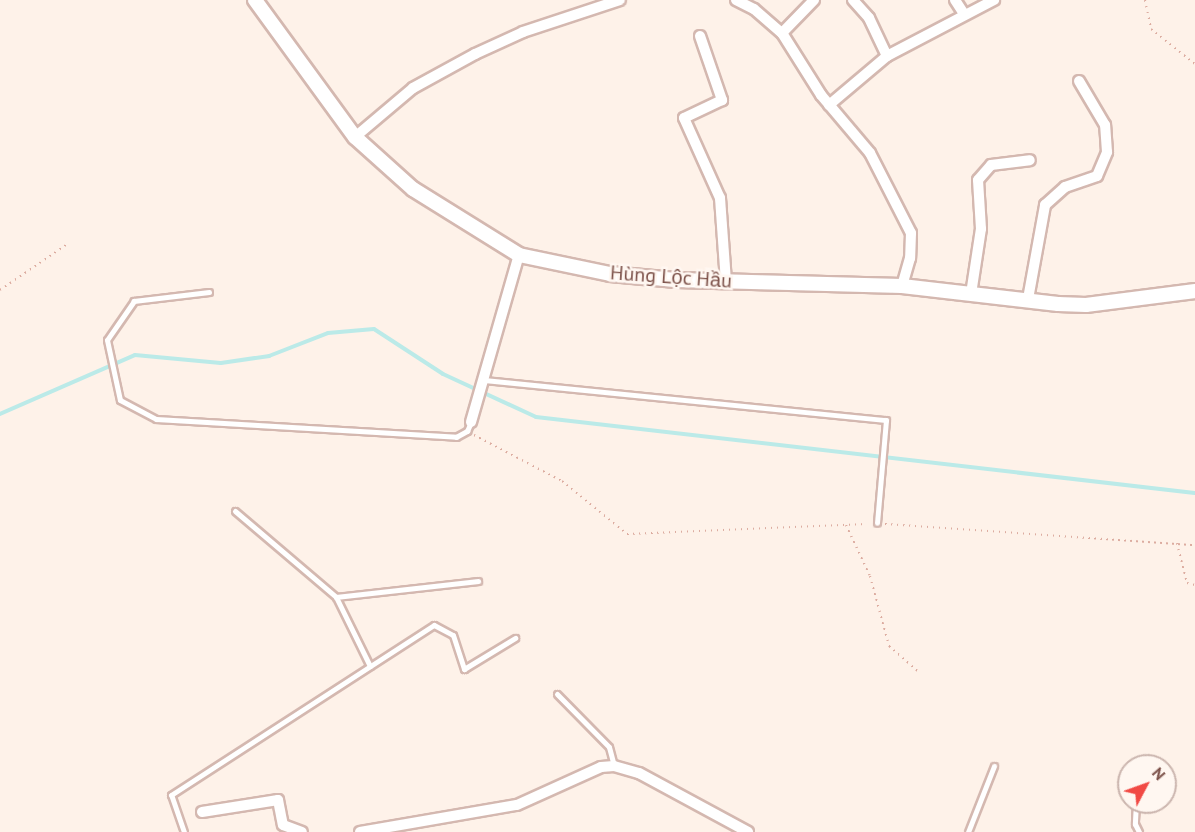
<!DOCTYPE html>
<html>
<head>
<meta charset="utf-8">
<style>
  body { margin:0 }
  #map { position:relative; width:1195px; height:832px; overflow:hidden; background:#fef2e9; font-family:"PT Sans",sans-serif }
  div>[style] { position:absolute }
  .stream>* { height:4px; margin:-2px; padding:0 2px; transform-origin:2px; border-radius:2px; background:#bbeae8 }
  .path>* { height:2px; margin-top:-1px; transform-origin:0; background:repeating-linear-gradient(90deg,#dcaca0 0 1.5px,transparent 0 6px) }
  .roads { filter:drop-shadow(2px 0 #d4b8b0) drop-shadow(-2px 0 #d4b8b0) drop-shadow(0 2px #d4b8b0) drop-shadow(0 -2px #d4b8b0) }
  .service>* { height:5px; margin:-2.5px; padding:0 2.5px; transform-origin:2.5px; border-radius:2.5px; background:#fff }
  .minor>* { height:10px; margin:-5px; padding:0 5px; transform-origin:5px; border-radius:5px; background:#fff }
  .tertiary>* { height:14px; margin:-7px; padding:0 7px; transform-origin:7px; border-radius:7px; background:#fff }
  span { translate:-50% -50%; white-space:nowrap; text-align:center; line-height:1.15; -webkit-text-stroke:5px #fff7f1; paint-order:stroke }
  .street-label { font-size:20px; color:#7c5149 }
  .north { position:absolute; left:1117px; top:754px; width:60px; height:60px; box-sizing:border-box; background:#fff7f1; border:2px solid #cbb5ae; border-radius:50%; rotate:49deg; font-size:16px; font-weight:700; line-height:24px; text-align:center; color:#7c5149 }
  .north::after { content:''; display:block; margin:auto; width:21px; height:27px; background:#f14a45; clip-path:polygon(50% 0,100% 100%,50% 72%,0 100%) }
</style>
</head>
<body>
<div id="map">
  <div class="stream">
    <div style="left:0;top:414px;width:147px;rotate:-23.6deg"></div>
    <div style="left:135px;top:355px;width:86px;rotate:5.3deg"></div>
    <div style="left:221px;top:363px;width:49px;rotate:-8.3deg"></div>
    <div style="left:269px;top:356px;width:63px;rotate:-21.3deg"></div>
    <div style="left:328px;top:333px;width:46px;rotate:-5deg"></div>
    <div style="left:374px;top:329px;width:82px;rotate:33.1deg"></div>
    <div style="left:443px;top:374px;width:102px;rotate:24.8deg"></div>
    <div style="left:536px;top:417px;width:663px;rotate:6.58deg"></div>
  </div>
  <div class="path">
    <div style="left:1145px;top:0;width:30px;rotate:78deg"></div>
    <div style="left:1151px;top:29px;width:56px;rotate:38.5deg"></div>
    <div style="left:0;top:290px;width:80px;rotate:-34.3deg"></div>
    <div style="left:474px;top:435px;width:99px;rotate:27.6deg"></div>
    <div style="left:562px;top:481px;width:84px;rotate:39.2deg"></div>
    <div style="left:627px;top:534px;width:240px;rotate:-2.4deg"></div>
    <div style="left:885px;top:524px;width:311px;rotate:3.9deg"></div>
    <div style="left:846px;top:525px;width:56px;rotate:64.8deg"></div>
    <div style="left:870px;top:576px;width:73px;rotate:74.8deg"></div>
    <div style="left:889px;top:646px;width:41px;rotate:41.1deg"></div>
    <div style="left:1177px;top:543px;width:41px;rotate:76deg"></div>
    <div style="left:1187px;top:583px;width:8px;rotate:14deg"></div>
  </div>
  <div class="roads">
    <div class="service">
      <div style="left:209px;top:292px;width:76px;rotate:173.2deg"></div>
      <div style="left:134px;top:301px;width:47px;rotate:124.7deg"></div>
      <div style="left:107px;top:340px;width:61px;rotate:77.8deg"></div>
      <div style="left:120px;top:400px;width:41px;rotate:27.8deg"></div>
      <div style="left:156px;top:419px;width:301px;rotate:3.4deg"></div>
      <div style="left:456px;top:437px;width:13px;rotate:-29deg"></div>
      <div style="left:467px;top:431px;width:10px;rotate:-66deg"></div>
      <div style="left:484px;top:380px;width:404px;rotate:5.7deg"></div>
      <div style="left:886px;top:420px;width:103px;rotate:95deg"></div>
      <div style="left:235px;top:511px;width:133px;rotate:40.4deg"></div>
      <div style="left:336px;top:597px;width:77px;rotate:63.8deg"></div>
      <div style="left:336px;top:597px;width:143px;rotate:-6.4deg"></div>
      <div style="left:557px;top:694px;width:74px;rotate:45.5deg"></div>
      <div style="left:609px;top:747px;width:20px;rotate:75deg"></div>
      <div style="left:1136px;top:802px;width:22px;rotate:93deg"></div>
      <div style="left:1135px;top:824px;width:9px;rotate:63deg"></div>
      <div style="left:184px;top:832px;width:39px;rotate:-109deg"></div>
      <div style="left:171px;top:795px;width:313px;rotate:-32.9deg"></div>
      <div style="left:434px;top:625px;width:21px;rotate:28deg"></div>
      <div style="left:453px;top:635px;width:36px;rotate:72deg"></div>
      <div style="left:464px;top:669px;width:60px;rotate:-31.3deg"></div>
      <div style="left:968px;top:832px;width:71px;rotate:-68.5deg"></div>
    </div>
    <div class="minor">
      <div style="left:736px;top:0;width:20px;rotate:27deg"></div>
      <div style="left:754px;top:9px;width:37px;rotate:41deg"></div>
      <div style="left:782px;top:33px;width:73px;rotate:57.8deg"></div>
      <div style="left:821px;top:95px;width:76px;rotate:49.8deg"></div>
      <div style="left:870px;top:153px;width:90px;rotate:62.9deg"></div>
      <div style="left:911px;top:233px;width:25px;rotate:92deg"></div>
      <div style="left:910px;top:258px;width:29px;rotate:106deg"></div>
      <div style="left:853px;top:0;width:24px;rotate:48deg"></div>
      <div style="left:869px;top:18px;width:42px;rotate:64.7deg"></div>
      <div style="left:955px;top:0;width:17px;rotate:57deg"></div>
      <div style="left:782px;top:33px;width:46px;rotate:-45.9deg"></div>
      <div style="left:700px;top:36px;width:68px;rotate:71deg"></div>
      <div style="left:722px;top:100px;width:42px;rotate:154.7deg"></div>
      <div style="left:684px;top:118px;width:88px;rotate:65.8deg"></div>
      <div style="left:720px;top:198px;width:84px;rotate:85.9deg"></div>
      <div style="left:829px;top:105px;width:76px;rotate:-40.2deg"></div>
      <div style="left:887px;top:56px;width:121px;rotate:-27.6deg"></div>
      <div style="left:355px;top:137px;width:76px;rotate:-40.2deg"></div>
      <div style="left:413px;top:88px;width:71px;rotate:-28.7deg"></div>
      <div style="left:475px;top:54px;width:53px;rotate:-24.6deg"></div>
      <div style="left:523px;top:32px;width:102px;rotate:-18.3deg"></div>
      <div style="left:971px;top:294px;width:66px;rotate:-81.3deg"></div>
      <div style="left:981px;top:229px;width:49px;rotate:-93.5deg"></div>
      <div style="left:978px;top:180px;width:20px;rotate:-49deg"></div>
      <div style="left:991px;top:165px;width:39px;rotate:-7deg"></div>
      <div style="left:1028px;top:299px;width:96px;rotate:-79.7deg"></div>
      <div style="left:1045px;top:205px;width:27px;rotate:-42deg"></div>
      <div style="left:1065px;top:187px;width:34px;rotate:-19deg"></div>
      <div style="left:1097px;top:176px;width:26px;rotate:-67deg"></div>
      <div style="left:1107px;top:152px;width:27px;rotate:-94deg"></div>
      <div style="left:1105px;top:125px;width:51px;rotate:-120.6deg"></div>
      <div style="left:471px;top:422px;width:174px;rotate:-74deg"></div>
      <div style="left:202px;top:812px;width:77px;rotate:-9deg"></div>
      <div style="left:278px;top:800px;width:25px;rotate:79deg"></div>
      <div style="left:283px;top:825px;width:20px;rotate:20deg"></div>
      <div style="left:360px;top:832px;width:159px;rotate:-9.8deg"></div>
      <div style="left:517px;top:805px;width:92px;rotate:-24.3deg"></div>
      <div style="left:601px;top:767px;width:13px;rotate:-4deg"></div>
      <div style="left:614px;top:766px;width:26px;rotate:16deg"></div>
      <div style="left:639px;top:773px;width:124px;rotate:28.4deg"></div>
    </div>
    <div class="tertiary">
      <div style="left:255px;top:0;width:170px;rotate:53.9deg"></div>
      <div style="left:355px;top:137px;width:78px;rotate:41.9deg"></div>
      <div style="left:413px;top:189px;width:125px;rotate:31.9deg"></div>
      <div style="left:519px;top:255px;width:93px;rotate:11.8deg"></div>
      <div style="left:610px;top:274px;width:66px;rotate:5.2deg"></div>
      <div style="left:676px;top:280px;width:226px;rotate:1.5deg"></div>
      <div style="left:902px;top:286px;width:157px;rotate:6.6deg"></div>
      <div style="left:1058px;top:304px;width:28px;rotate:2deg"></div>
      <div style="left:1086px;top:305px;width:110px;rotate:-7.3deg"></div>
    </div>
  </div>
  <div class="street-label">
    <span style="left:671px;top:277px;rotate:4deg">Hùng Lộc Hầu</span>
  </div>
  <div class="north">N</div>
</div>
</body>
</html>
